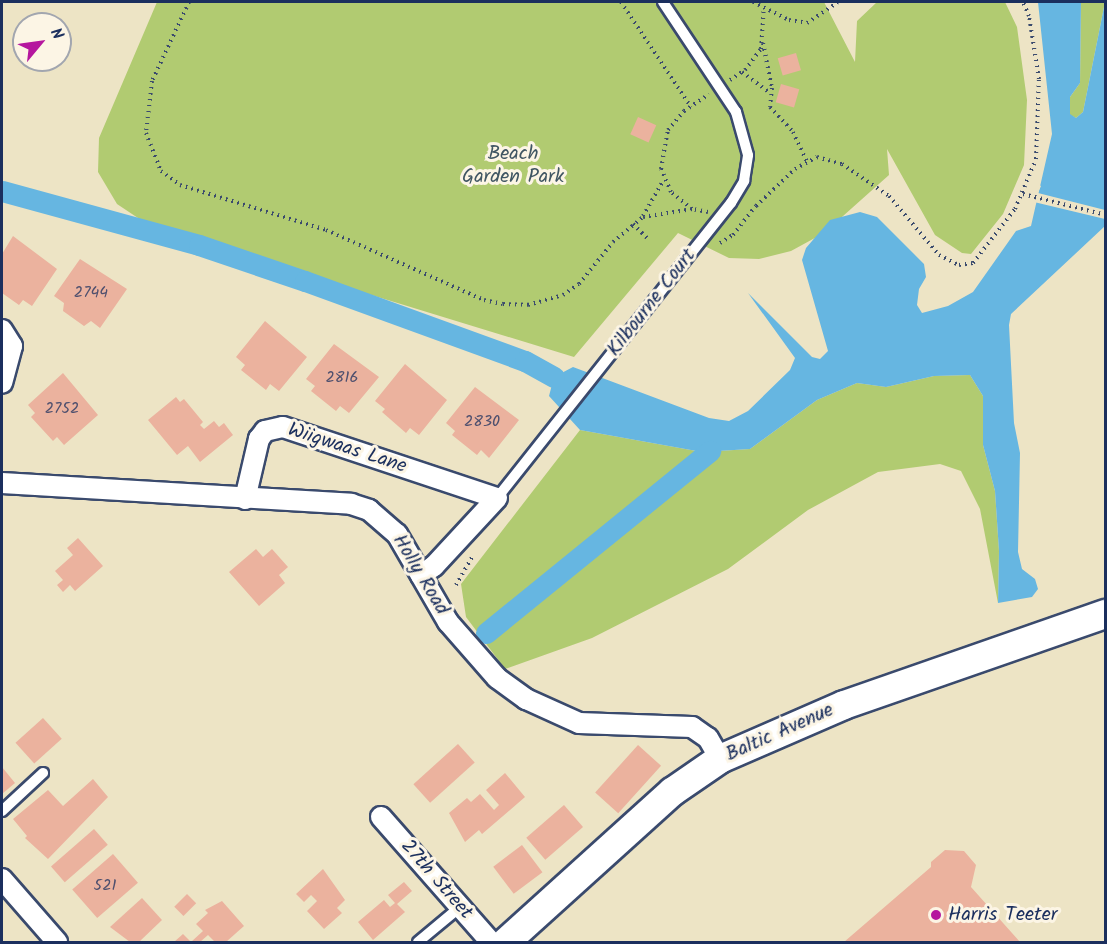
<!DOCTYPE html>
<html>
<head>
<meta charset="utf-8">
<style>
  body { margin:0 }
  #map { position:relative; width:1107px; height:944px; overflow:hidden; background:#ede4c5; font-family:Kalam,sans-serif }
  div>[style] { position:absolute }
  .green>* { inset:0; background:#b1cb71 }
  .water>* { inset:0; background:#66b6e1 }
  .pier>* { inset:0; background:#ede4c5 }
  .canal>* { height:21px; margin:-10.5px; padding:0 10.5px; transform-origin:10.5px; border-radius:10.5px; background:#66b6e1 }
  .building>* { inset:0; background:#ebb29e; transform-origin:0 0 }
  .path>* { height:4px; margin-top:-2px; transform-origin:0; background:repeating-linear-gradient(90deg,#3a4a6d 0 1.5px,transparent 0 6px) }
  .roads { filter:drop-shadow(2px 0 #3a4a6d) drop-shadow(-2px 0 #3a4a6d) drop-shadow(0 2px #3a4a6d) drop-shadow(0 -2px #3a4a6d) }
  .lane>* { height:10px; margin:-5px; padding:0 5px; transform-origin:5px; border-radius:5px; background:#fff }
  .street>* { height:20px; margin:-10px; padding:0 10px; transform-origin:10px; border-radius:10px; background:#fff }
  .secondary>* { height:28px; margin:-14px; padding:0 14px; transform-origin:14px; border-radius:14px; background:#fff }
  .dots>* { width:16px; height:16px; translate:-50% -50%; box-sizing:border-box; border:3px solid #fcf5e5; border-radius:50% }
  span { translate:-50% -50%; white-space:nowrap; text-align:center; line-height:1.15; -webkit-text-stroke:6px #fcf5e5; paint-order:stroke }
  .number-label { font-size:16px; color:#4f506e }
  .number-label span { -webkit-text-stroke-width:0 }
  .park-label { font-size:20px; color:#405663 }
  .street-label { font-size:20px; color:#1b2f5e }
  .poi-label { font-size:20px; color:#1b2f5e }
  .left { translate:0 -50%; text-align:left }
  .frame { position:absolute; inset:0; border:3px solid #1b2f5e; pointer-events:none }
  .north { position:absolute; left:12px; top:12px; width:60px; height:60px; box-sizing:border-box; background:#fcf5e5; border:2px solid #a2a6af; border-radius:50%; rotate:61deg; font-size:16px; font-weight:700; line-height:24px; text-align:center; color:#1b2f5e }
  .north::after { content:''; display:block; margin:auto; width:21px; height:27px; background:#b5179e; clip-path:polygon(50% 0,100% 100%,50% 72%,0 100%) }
</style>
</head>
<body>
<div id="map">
  <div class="green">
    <div style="clip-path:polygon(157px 2px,824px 2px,855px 62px,857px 21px,877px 2px,1005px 2px,1017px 27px,1027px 100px,1024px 165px,1003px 214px,971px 254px,962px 253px,935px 235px,887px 149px,889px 175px,824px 233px,791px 251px,759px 259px,729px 258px,678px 233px,574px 357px,153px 228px,117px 204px,98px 172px,99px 138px)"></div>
    <div style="clip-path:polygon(1081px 2px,1105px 2px,1083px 112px,1076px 118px,1070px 115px,1070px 97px,1080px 83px)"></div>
    <div style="clip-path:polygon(970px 375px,983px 396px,983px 445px,995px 491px,999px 551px,998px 603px,980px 509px,961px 471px,940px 464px,878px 472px,808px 510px,728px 569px,592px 638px,505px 669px,466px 617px,461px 584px,580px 430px,702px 452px,750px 449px,817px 400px,857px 383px,886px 387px,934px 376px)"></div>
  </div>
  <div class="water">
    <div style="clip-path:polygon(1038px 2px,1081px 2px,1080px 83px,1070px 97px,1070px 114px,1076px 118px,1083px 112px,1105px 2px,1105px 226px,1011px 314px,1009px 325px,1014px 423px,1020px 453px,1018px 552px,1022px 569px,1035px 579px,1038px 589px,1032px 597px,998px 603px,999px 551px,995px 491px,983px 445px,983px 396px,970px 375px,934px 376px,886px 387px,857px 383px,817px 400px,750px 449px,702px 452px,580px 430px,549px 396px,554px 377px,573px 367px,709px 418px,729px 421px,748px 411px,790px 370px,795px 358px,748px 293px,812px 357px,820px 359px,828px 351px,802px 260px,806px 248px,830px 220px,860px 212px,877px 217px,924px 264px,926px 277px,919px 289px,917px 305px,922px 313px,948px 306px,973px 292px,1016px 231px,1031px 226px,1052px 134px)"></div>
  </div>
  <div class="pier">
    <div style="clip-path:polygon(1037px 184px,1041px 186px,1038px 193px,1105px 210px,1105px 219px,1034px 202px,1032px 205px)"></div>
  </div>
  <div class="canal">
    <div style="left:2px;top:191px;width:204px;rotate:15.3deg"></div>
    <div style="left:199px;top:245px;width:112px;rotate:18.8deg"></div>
    <div style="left:305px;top:281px;width:234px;rotate:20deg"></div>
    <div style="left:525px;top:361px;width:33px;rotate:29deg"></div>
    <div style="left:486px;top:633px;width:289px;rotate:-39.1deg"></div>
  </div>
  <div class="building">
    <div style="left:796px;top:53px;width:18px;height:19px;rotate:74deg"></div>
    <div style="left:781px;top:84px;width:19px;height:19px;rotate:16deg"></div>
    <div style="left:638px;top:117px;width:20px;height:19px;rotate:24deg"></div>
    <div style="clip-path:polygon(13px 236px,57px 269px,32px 306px,23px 300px,19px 305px,2px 293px,2px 254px)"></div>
    <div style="clip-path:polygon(80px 259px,127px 289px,100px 328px,91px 321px,84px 326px,63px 311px,64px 303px,54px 296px)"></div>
    <div style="clip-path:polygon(265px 321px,307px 357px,279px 391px,270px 384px,266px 390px,241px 370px,245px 365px,236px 357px)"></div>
    <div style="clip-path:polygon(334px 344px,379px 377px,349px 413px,340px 406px,336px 411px,311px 391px,315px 386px,306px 379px)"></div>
    <div style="clip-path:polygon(405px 364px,447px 400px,419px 435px,410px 428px,406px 433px,382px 412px,385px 409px,375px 401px)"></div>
    <div style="clip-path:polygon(63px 373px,98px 415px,64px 445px,57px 437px,53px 441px,31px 417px,35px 413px,28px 405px)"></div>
    <div style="clip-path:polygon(475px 387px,519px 420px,489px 458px,481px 450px,477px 455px,452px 435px,455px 431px,446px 423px)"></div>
    <div style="clip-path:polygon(176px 397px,180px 402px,184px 399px,203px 422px,200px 425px,204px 429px,214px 421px,219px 427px,224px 423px,233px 435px,200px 462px,188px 446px,177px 455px,148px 420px)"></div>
    <div style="clip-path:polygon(78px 538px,103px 566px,75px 591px,70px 585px,63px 592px,57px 585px,63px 580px,55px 571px,73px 555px,67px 548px)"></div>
    <div style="clip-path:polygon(256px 549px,263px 557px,272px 549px,288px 567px,279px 575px,285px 583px,259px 606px,229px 572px)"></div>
    <div style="left:43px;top:718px;width:28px;height:37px;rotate:48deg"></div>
    <div style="left:458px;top:744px;width:25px;height:60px;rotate:48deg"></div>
    <div style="left:638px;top:745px;width:31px;height:64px;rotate:42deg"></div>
    <div style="clip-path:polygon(2px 767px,15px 783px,2px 794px)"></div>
    <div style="clip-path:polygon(505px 773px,525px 797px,482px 834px,479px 830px,465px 842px,449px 813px,467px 798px,471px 802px,480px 794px,494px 810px,499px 805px,486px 790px)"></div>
    <div style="clip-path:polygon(93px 779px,108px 797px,48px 859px,25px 838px,27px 836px,13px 819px,48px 790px,63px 806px)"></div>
    <div style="left:564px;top:805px;width:29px;height:50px;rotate:49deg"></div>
    <div style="left:94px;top:829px;width:21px;height:57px;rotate:49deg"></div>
    <div style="left:522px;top:845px;width:34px;height:36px;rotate:53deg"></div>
    <div style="clip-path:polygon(945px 850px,964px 851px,976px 865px,971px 887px,1020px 942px,844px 942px,931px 867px,931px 862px)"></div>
    <div style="left:113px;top:854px;width:38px;height:54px;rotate:49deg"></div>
    <div style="clip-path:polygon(323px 869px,345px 900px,337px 908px,342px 913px,324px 929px,307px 911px,317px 901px,311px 895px,304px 902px,296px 894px)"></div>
    <div style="clip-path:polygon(404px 882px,412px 891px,397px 904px,405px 912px,373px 940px,358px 922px,384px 900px,390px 907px,395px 903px,388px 895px)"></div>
    <div style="left:187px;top:894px;width:13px;height:18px;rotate:45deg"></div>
    <div style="clip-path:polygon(142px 898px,162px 920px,139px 942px,130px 942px,110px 927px)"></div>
    <div style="clip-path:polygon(222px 901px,244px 926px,226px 942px,215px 942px,208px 935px,200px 942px,174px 942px,183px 934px,191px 942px,203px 931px,196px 924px,208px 913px,205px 910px)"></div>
  </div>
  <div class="path">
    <div style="left:189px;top:2px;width:87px;rotate:115.1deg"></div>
    <div style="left:152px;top:81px;width:52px;rotate:96.6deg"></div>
    <div style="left:146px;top:133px;width:41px;rotate:68.5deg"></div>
    <div style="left:161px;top:171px;width:24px;rotate:36deg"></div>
    <div style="left:180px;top:185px;width:153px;rotate:17.1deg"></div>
    <div style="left:326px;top:230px;width:173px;rotate:23.9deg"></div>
    <div style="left:484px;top:300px;width:19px;rotate:12deg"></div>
    <div style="left:503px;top:304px;width:25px;rotate:2deg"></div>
    <div style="left:528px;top:305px;width:36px;rotate:-16deg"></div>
    <div style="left:563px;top:295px;width:19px;rotate:-35deg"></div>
    <div style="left:579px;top:284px;width:54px;rotate:-51deg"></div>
    <div style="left:613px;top:242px;width:39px;rotate:-40deg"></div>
    <div style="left:643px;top:217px;width:50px;rotate:-9.3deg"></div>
    <div style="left:621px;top:2px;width:126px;rotate:56.3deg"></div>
    <div style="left:753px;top:2px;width:40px;rotate:26.6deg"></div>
    <div style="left:789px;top:20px;width:18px;rotate:9deg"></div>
    <div style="left:807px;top:23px;width:37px;rotate:-34deg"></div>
    <div style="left:763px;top:43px;width:46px;rotate:78.7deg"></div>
    <div style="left:772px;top:88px;width:19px;rotate:96deg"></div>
    <div style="left:770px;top:107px;width:34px;rotate:47deg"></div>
    <div style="left:793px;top:132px;width:33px;rotate:65deg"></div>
    <div style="left:742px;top:72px;width:36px;rotate:37deg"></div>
    <div style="left:730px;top:80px;width:18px;rotate:-34deg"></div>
    <div style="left:745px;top:70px;width:26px;rotate:-53deg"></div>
    <div style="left:761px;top:49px;width:39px;rotate:-86deg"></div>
    <div style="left:1023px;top:194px;width:86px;rotate:14.2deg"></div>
    <div style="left:708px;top:212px;width:16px;rotate:-169deg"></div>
    <div style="left:692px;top:209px;width:27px;rotate:-141deg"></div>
    <div style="left:671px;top:192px;width:25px;rotate:-113deg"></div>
    <div style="left:661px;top:169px;width:40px;rotate:-80deg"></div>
    <div style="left:668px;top:130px;width:25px;rotate:-50deg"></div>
    <div style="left:684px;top:111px;width:30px;rotate:-34deg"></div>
    <div style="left:643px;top:216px;width:40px;rotate:-60.3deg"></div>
    <div style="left:633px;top:224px;width:23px;rotate:45deg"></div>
    <div style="left:720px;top:243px;width:15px;rotate:-32deg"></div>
    <div style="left:733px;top:235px;width:37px;rotate:-52deg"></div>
    <div style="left:756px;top:206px;width:54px;rotate:-43.5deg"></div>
    <div style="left:795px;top:169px;width:25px;rotate:-29deg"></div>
    <div style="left:817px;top:157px;width:26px;rotate:16deg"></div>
    <div style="left:842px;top:164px;width:57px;rotate:34.2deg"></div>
    <div style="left:889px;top:196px;width:77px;rotate:49.7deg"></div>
    <div style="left:939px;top:255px;width:22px;rotate:27deg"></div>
    <div style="left:959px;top:265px;width:14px;rotate:-8deg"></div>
    <div style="left:973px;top:263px;width:68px;rotate:-52.1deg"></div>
    <div style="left:1015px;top:209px;width:54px;rotate:-67.2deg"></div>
    <div style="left:1036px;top:159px;width:80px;rotate:-87.9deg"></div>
    <div style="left:1039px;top:79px;width:64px;rotate:-99deg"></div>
    <div style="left:1029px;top:16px;width:15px;rotate:-113deg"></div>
    <div style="left:456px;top:585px;width:32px;rotate:-60deg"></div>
  </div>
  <div class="roads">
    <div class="lane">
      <div style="left:497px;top:498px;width:377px;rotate:-51.6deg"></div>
      <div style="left:731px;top:203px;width:26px;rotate:-59deg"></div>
      <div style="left:744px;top:181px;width:26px;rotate:-81deg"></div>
      <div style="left:748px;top:155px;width:45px;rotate:-105.6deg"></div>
      <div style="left:736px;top:112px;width:132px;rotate:-123.6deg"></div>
      <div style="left:2px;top:811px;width:56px;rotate:-42.8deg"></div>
      <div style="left:418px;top:942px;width:55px;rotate:-39.8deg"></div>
    </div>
    <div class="street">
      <div style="left:2px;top:330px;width:19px;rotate:58deg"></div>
      <div style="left:12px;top:346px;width:38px;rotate:105deg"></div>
      <div style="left:2px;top:483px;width:350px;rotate:3.4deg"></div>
      <div style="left:351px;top:504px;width:19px;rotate:18deg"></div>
      <div style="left:369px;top:510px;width:37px;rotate:41deg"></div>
      <div style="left:397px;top:534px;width:102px;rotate:59.9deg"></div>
      <div style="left:448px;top:622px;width:74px;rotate:48.8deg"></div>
      <div style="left:497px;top:678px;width:36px;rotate:36deg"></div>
      <div style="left:526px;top:699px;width:58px;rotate:24.4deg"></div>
      <div style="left:579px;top:723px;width:113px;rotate:2deg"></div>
      <div style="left:692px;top:727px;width:19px;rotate:35deg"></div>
      <div style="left:708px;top:738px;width:24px;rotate:60deg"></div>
      <div style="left:245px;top:499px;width:62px;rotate:-76.9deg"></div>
      <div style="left:259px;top:439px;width:10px;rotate:-53deg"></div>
      <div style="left:265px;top:431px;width:18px;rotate:-13deg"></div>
      <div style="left:283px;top:427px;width:225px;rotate:18.4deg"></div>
      <div style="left:497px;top:498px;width:93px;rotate:132.8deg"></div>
      <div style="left:434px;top:566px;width:16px;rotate:145deg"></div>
      <div style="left:381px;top:817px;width:167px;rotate:48.7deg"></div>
      <div style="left:2px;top:879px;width:84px;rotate:48.9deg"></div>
    </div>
    <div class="secondary">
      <div style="left:506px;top:942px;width:224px;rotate:-42.1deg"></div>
      <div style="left:672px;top:792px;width:58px;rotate:-34.5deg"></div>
      <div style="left:720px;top:759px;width:135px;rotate:-23.5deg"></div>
      <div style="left:844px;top:705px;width:277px;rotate:-19.2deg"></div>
    </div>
  </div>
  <div class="dots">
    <div style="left:936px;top:915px;background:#b5179e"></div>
  </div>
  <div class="number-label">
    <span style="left:91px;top:293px">2744</span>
    <span style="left:342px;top:378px">2816</span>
    <span style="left:62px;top:409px">2752</span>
    <span style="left:482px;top:422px">2830</span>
    <span style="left:105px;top:886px">521</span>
  </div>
  <div class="park-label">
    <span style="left:513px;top:166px">Beach<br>Garden Park</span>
  </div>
  <div class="street-label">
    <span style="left:652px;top:303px;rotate:-52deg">Kilbourne Court</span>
    <span style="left:347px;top:449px;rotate:18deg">Wiigwaas Lane</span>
    <span style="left:420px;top:575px;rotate:59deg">Holly Road</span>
    <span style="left:780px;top:733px;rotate:-24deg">Baltic Avenue</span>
    <span style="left:436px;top:880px;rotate:49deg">27th Street</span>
  </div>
  <div class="poi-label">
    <span class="left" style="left:948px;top:915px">Harris Teeter</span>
  </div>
  <div class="frame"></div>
  <div class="north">N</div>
</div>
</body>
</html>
